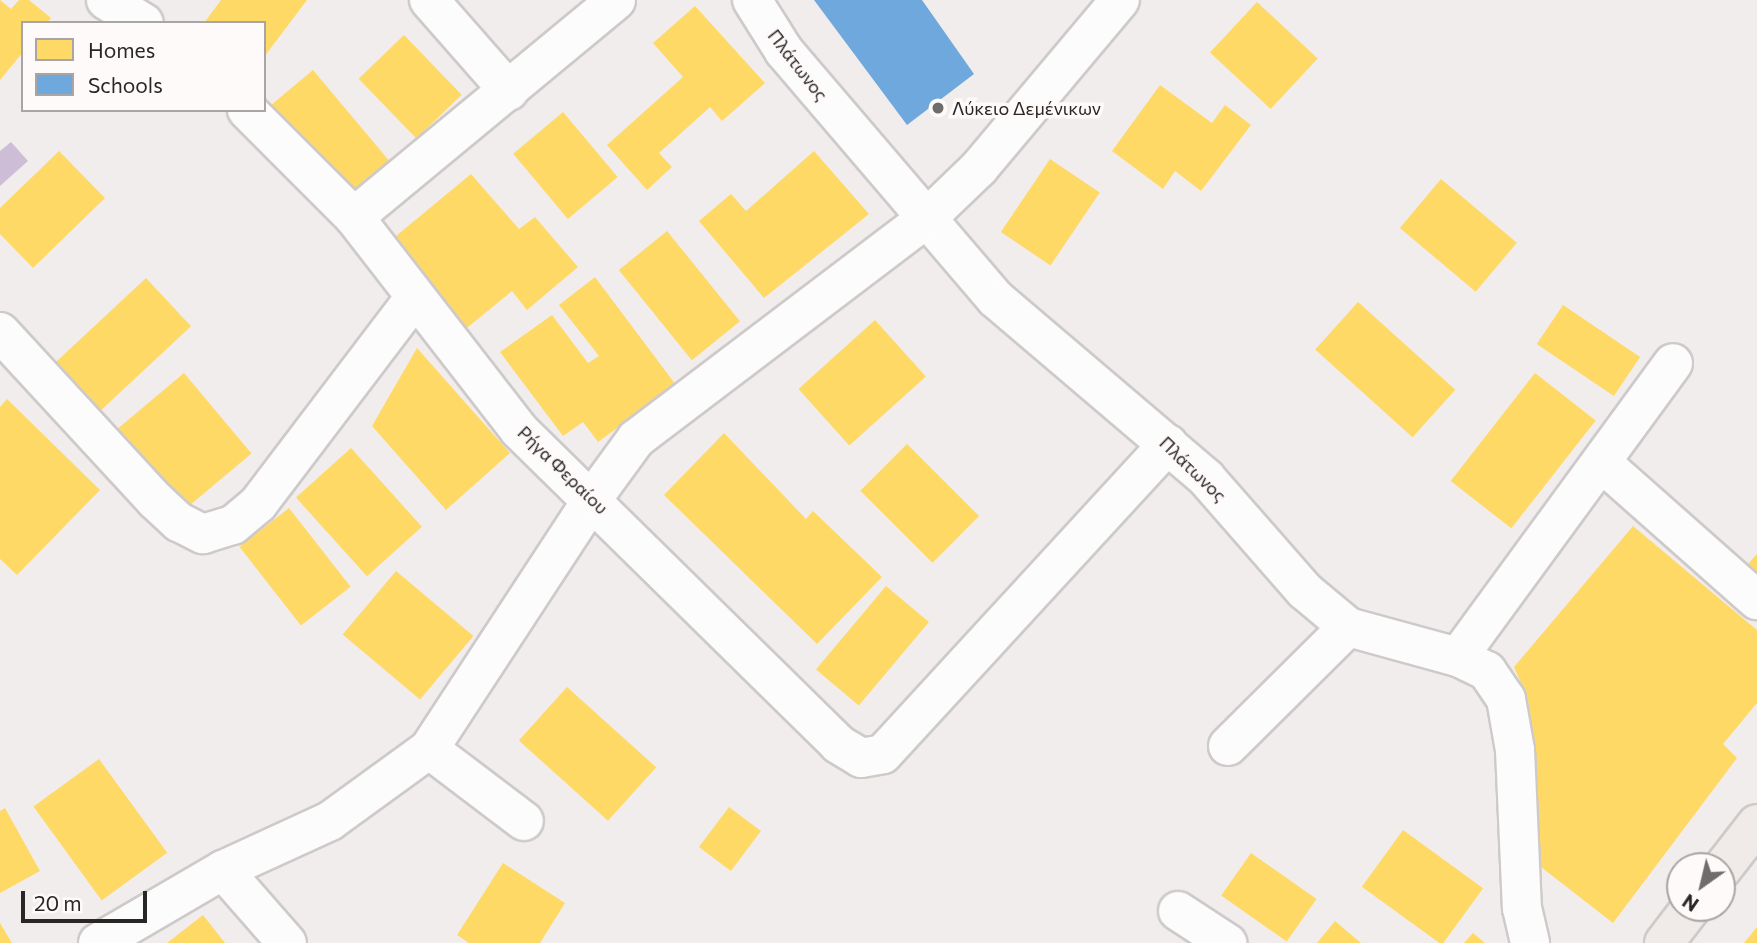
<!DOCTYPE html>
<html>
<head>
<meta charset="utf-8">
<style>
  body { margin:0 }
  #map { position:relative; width:1757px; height:943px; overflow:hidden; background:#f2eded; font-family:Commissioner,sans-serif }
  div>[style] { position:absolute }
  .water>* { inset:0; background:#cebdd7 }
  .homes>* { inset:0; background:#ffd966; transform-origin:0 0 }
  .schools>* { inset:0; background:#6fa8dc }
  .roads { filter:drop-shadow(2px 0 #cecaca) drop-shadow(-2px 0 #cecaca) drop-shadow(0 2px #cecaca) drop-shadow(0 -2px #cecaca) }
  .street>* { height:38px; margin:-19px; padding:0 19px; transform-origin:19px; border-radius:19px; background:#fdfcfc }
  .primary>* { height:38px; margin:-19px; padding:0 19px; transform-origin:19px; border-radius:19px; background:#f0ebe8 }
  .dots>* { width:19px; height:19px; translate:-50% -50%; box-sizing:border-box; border:4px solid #fefafa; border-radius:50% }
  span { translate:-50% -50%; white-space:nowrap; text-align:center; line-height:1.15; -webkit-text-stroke:7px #fefafa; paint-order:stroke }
  .street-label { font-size:18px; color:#292626 }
  .poi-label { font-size:18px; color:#292626 }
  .left { translate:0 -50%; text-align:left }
  .legend { position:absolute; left:21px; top:21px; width:245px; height:91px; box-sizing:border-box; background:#fefafa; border:2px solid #a9a5a5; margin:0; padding:9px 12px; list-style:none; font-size:21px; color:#292626 }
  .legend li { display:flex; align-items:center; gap:14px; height:35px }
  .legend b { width:35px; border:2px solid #a9a5a5 }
  .north { position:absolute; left:1666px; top:852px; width:70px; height:70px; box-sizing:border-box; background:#fefafa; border:2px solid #a9a5a5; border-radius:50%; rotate:214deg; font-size:19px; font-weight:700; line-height:28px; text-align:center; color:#292626 }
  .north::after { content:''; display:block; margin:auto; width:24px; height:32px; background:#6f6c6c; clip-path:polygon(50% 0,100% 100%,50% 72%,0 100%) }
  .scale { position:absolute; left:21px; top:891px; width:126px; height:32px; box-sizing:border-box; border:4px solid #292626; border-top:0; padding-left:9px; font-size:21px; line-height:24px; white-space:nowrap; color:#292626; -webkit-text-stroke:5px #fefafa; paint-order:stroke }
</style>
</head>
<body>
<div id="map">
  <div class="water">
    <div style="clip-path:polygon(11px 142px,28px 161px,0 186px,0 151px)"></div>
  </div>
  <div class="homes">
    <div style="clip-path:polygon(0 0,11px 9px,19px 0,29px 0,51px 18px,47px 23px,23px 23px,23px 52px,0 80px)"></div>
    <div style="clip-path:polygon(221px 0,307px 0,264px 57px,264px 23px,204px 23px)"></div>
    <div style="left:1257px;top:2px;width:83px;height:69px;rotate:43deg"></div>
    <div style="clip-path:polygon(695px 6px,765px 83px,722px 121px,710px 107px,659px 153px,672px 167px,647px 190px,607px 145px,683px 77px,653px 43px)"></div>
    <div style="left:404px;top:35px;width:83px;height:63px;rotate:46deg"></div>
    <div style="left:313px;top:70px;width:125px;height:55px;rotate:50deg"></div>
    <div style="clip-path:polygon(1160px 85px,1212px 123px,1225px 105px,1251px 125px,1201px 191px,1175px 171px,1163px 189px,1112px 151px)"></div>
    <div style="left:563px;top:112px;width:85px;height:65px;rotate:50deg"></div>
    <div style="clip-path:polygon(59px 151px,105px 198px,33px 268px,0 234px,0 208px)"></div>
    <div style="clip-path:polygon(814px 151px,869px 214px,764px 298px,699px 221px,731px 194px,746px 211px)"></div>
    <div style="left:1050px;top:159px;width:60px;height:88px;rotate:34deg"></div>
    <div style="clip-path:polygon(471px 174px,519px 229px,535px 217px,578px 267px,527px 310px,512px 291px,463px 331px,390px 241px)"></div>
    <div style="left:1441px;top:179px;width:99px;height:64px;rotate:40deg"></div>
    <div style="left:667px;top:231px;width:116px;height:62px;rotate:51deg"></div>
    <div style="clip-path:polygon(595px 277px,676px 385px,598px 442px,583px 422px,563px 436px,500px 352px,552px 315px,588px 363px,599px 356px,559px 305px)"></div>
    <div style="left:146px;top:278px;width:66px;height:129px;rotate:47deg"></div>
    <div style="left:1358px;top:302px;width:131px;height:64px;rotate:42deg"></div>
    <div style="left:1563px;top:305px;width:93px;height:47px;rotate:34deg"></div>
    <div style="left:875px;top:320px;width:76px;height:103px;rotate:48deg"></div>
    <div style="clip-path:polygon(417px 348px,510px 453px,446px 510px,372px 426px)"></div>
    <div style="left:184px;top:373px;width:105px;height:91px;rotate:50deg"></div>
    <div style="left:1535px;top:373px;width:77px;height:137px;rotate:38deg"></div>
    <div style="clip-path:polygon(7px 399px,100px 490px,17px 575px,0 559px,0 407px)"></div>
    <div style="clip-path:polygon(724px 433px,806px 519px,813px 511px,882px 577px,817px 644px,664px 495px)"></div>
    <div style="left:907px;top:444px;width:102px;height:66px;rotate:45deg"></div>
    <div style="left:351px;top:448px;width:106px;height:74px;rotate:48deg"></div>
    <div style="left:289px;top:508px;width:100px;height:63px;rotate:52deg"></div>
    <div style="clip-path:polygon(1633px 526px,1757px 630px,1757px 703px,1723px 744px,1737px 758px,1613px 923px,1541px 867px,1528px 699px,1514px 667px)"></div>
    <div style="clip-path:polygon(1757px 554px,1757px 574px,1747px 565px)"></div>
    <div style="left:396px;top:571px;width:101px;height:83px;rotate:40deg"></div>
    <div style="left:886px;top:586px;width:56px;height:109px;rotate:40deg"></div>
    <div style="left:567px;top:687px;width:120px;height:72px;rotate:42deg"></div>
    <div style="left:99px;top:759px;width:116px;height:81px;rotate:54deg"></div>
    <div style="left:729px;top:807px;width:40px;height:50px;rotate:37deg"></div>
    <div style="clip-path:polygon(5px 808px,40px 871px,0 893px,0 811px)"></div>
    <div style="left:1403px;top:830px;width:99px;height:70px;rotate:36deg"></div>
    <div style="left:1251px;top:853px;width:80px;height:52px;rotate:35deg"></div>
    <div style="clip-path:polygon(503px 863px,565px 903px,540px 943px,469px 943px,457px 935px)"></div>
    <div style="clip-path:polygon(203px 915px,225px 943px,167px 943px)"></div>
    <div style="clip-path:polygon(1335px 921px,1361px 943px,1317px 943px)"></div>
    <div style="clip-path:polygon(0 923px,12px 943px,0 943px)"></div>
    <div style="clip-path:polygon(1757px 927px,1757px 943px,1744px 943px)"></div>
    <div style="clip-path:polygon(1473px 933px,1485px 943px,1464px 943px)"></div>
  </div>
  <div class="schools">
    <div style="clip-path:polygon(814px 0,922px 0,974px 74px,907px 125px)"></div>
  </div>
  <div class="roads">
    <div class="street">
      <div style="left:106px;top:0;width:44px;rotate:31.2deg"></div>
      <div style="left:429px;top:0;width:121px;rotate:48.7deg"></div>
      <div style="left:752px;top:0;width:60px;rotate:57.9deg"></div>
      <div style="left:784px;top:51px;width:326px;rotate:49.5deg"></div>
      <div style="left:996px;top:299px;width:276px;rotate:40.4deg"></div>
      <div style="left:1206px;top:478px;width:150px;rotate:48.8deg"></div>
      <div style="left:1305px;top:591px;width:56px;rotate:39.9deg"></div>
      <div style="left:1348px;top:627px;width:114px;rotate:15.3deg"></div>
      <div style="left:1458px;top:657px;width:32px;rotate:26deg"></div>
      <div style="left:1487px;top:671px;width:34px;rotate:56deg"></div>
      <div style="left:1506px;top:699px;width:52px;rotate:80deg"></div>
      <div style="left:1515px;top:750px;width:158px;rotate:87.5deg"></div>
      <div style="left:1522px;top:908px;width:36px;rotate:77deg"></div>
      <div style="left:247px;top:110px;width:151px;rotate:45deg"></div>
      <div style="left:354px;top:217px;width:269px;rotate:52.2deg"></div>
      <div style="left:519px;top:430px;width:448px;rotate:44.5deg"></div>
      <div style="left:838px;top:744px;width:27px;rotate:31deg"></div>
      <div style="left:861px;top:758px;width:22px;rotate:-10deg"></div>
      <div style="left:883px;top:754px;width:421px;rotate:-47.4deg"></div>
      <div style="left:354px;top:217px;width:340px;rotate:-39.6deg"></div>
      <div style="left:0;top:332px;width:229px;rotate:47.3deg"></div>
      <div style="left:155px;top:500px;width:33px;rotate:43deg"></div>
      <div style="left:179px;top:522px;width:27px;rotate:27deg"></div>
      <div style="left:203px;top:534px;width:31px;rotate:-17deg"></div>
      <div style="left:233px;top:525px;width:33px;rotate:-40deg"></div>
      <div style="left:258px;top:504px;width:260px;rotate:-52.8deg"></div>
      <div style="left:1602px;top:463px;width:207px;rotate:41.5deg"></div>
      <div style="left:1458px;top:657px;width:364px;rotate:-53.8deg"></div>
      <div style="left:1228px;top:746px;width:169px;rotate:-44.8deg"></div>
      <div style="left:429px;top:749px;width:119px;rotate:37.2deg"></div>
      <div style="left:223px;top:870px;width:97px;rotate:48.8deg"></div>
      <div style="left:1178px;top:911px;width:59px;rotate:33.1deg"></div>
      <div style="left:98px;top:943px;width:145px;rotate:-30.3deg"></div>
      <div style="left:223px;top:870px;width:118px;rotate:-24.6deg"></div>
      <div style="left:330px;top:821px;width:122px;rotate:-36deg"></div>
      <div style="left:429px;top:749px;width:300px;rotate:-56.8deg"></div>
      <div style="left:593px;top:498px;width:73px;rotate:-53.9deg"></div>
      <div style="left:636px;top:439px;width:364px;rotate:-37.2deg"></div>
      <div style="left:926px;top:219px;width:74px;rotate:-43.9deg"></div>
      <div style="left:979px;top:168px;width:219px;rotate:-50deg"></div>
    </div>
    <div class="primary">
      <div style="left:1722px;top:869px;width:57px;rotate:-52.1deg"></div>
      <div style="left:1664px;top:943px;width:44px;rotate:-52.4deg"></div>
    </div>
  </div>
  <div class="dots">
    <div style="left:938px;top:108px;background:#6f6c6c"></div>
  </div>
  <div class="street-label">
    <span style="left:798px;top:65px;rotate:52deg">Πλάτωνος</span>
    <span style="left:1193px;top:469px;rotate:44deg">Πλάτωνος</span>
    <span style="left:563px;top:470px;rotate:44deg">Ρήγα Φεραίου</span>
  </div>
  <div class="poi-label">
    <span class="left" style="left:952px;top:108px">Λύκειο Δεμένικων</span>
  </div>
  <ul class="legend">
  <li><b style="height:19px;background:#ffd966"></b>Homes</li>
  <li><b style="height:19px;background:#6fa8dc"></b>Schools</li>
  </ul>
  <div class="north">N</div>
  <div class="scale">20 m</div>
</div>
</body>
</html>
